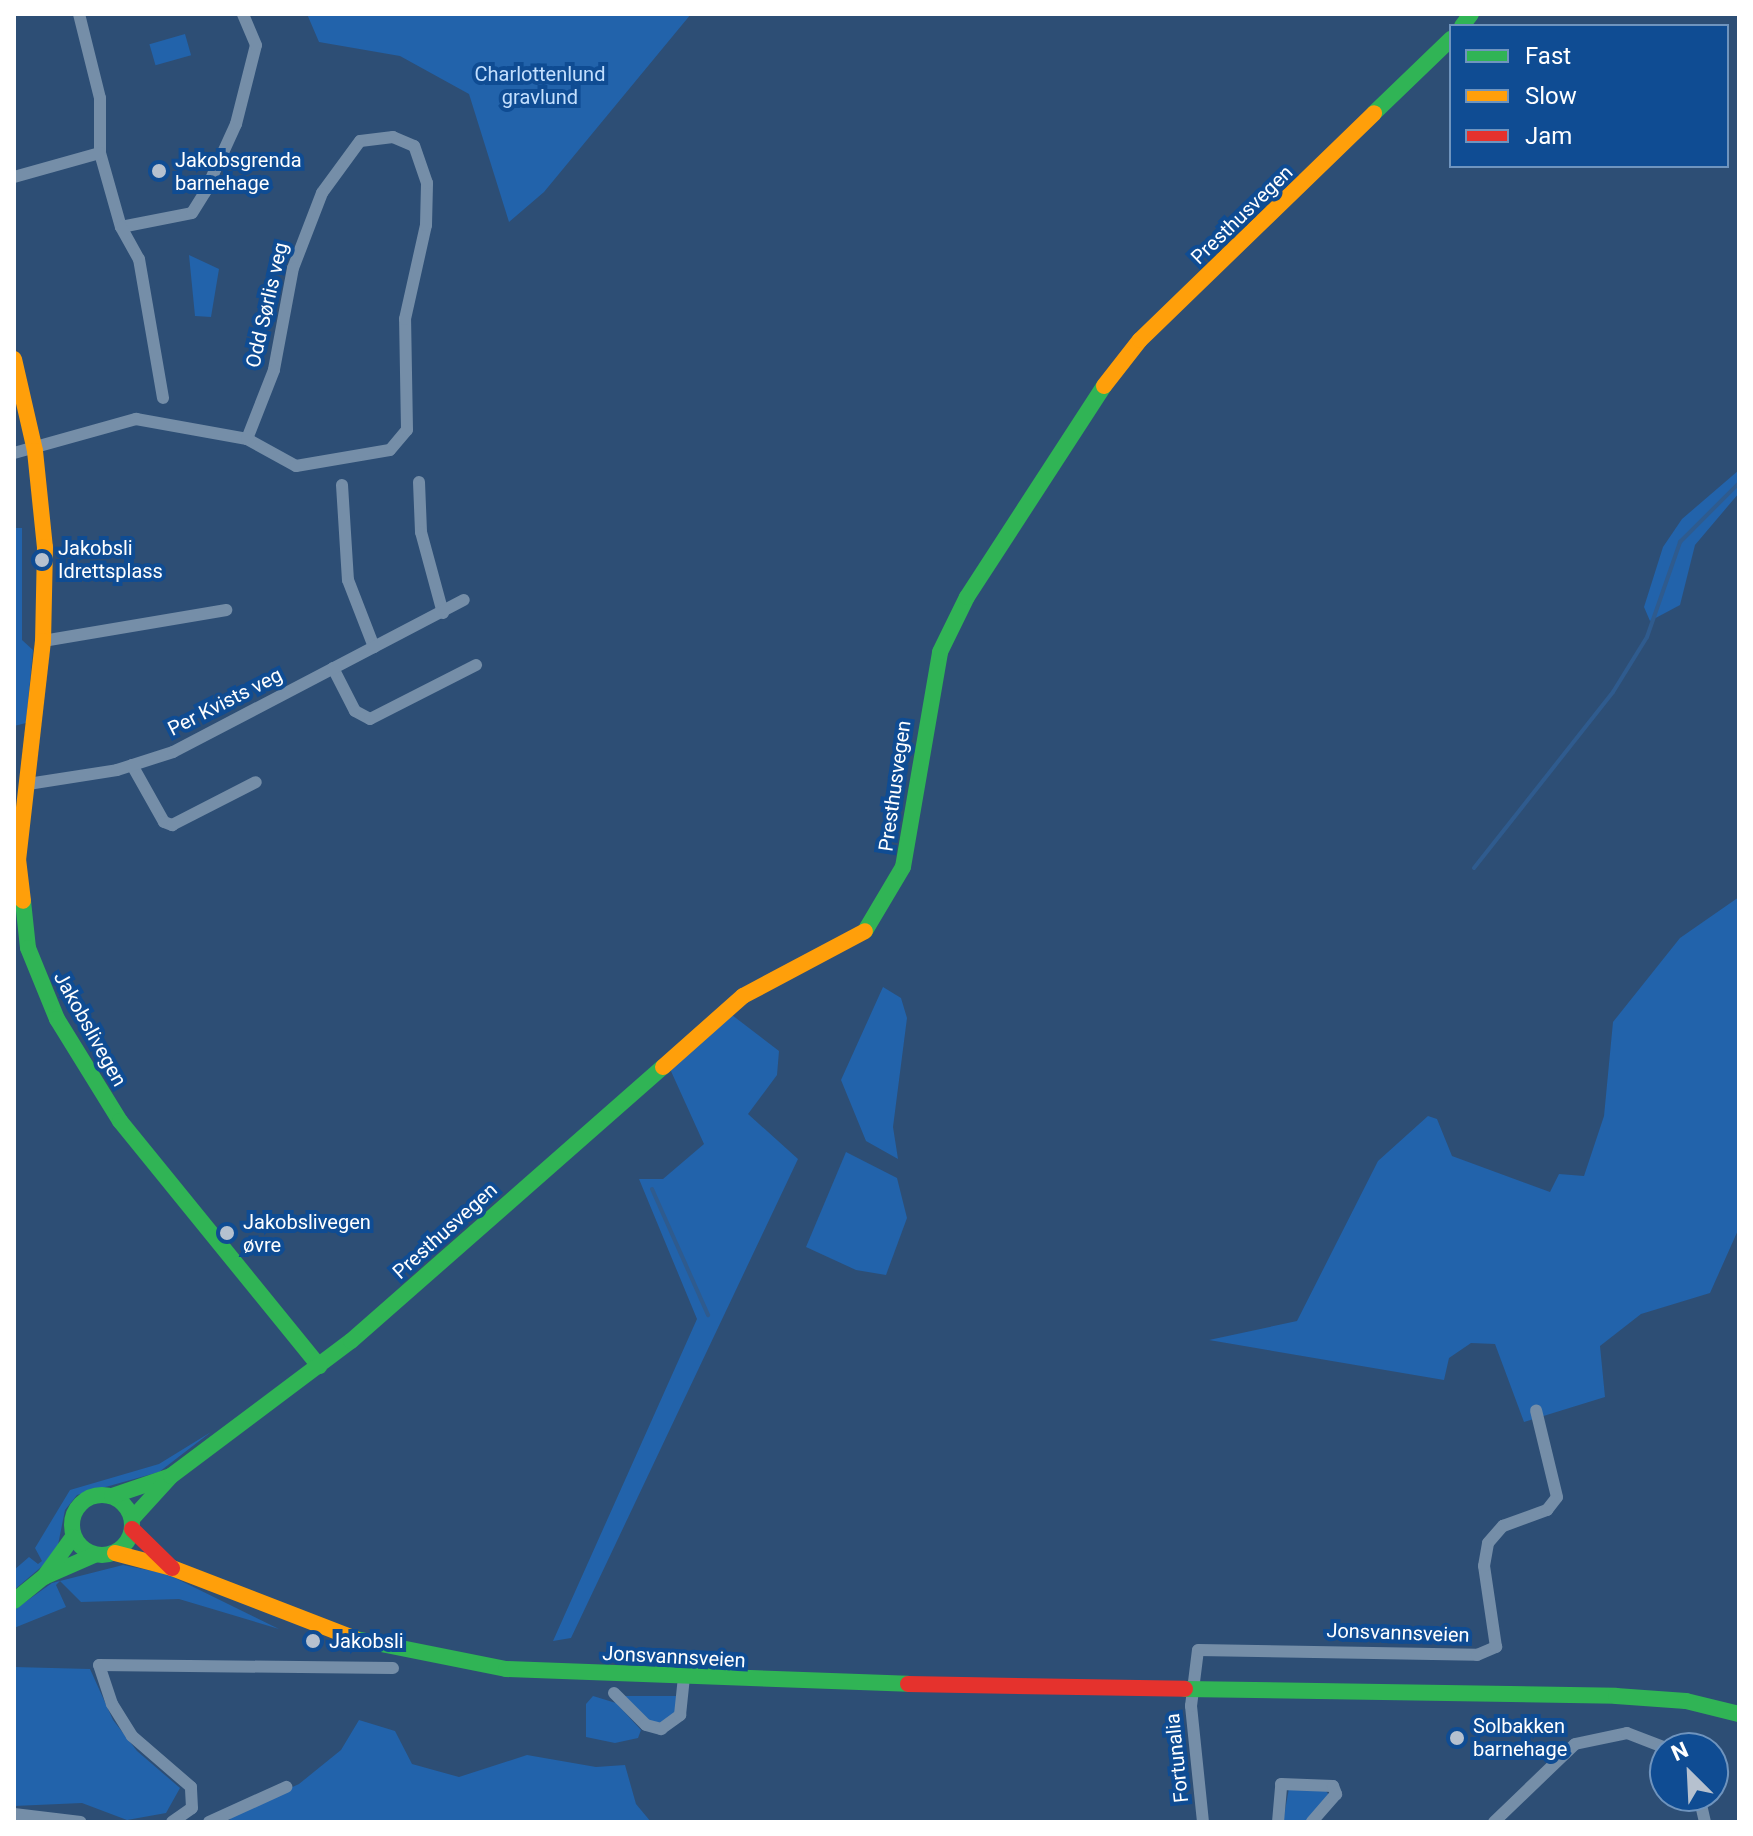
<!DOCTYPE html>
<html>
<head>
<meta charset="utf-8">
<style>
  body { margin:0 }
  #map { position:relative; width:1753px; height:1836px; overflow:hidden; background:#2d4e75; font-family:Roboto,sans-serif }
  div>[style] { position:absolute }
  .green>* { inset:0; background:#2263ab; transform-origin:0 0 }
  .stream>* { height:4px; margin:-2px; padding:0 2px; transform-origin:2px; border-radius:2px; background:#2f5b8e }
  .street>* { height:12px; margin:-6px; padding:0 6px; transform-origin:6px; border-radius:6px; background:#758ea8 }
  .fast>* { height:16px; margin:-8px; padding:0 8px; transform-origin:8px; border-radius:8px; background:#30b455 }
  .fast>.ring { margin:-8px; padding:0; box-sizing:content-box; background:none; border:16px solid #30b455; border-radius:50% }
  .slow>* { height:16px; margin:-8px; padding:0 8px; transform-origin:8px; border-radius:8px; background:#ff9f0a }
  .jam>* { height:16px; margin:-8px; padding:0 8px; transform-origin:8px; border-radius:8px; background:#e5322d }
  .dots>* { width:22px; height:22px; translate:-50% -50%; box-sizing:border-box; border:4px solid #0f4c93; border-radius:50% }
  span { translate:-50% -50%; white-space:nowrap; text-align:center; line-height:1.15; -webkit-text-stroke:8px #0f4c93; paint-order:stroke }
  .park-label { font-size:20px; color:#c3dffe }
  .poi-label { font-size:20px; color:#fff }
  .left { translate:0 -50%; text-align:left }
  .street-label { font-size:20px; color:#fff }
  .frame { position:absolute; inset:0; border:16px solid #fff; pointer-events:none }
  .legend { position:absolute; left:1449px; top:24px; width:280px; height:144px; box-sizing:border-box; background:#0f4c93; border:2px solid #6f94be; margin:0; padding:10px 14px; list-style:none; font-size:24px; color:#fff }
  .legend li { display:flex; align-items:center; gap:16px; height:40px }
  .legend b { width:40px; border:2px solid #6f94be }
  .north { position:absolute; left:1649px; top:1732px; width:80px; height:80px; box-sizing:border-box; background:#0f4c93; border:2px solid #6f94be; border-radius:50%; rotate:336deg; font-size:22px; font-weight:700; line-height:32px; text-align:center; color:#fff }
  .north::after { content:''; display:block; margin:auto; width:28px; height:36px; background:#b6c1cf; clip-path:polygon(50% 0,100% 100%,50% 72%,0 100%) }
</style>
</head>
<body>
<div id="map">
  <div class="green">
    <div style="clip-path:polygon(307px 14px,691px 14px,544px 192px,509px 222px,469px 94px,400px 56px,319px 42px)"></div>
    <div style="left:185px;top:34px;width:22px;height:37px;rotate:74deg"></div>
    <div style="clip-path:polygon(189px 255px,219px 269px,211px 317px,195px 316px)"></div>
    <div style="clip-path:polygon(1739px 470px,1739px 493px,1695px 545px,1680px 605px,1650px 621px,1644px 607px,1663px 547px,1682px 519px)"></div>
    <div style="clip-path:polygon(16px 514px,15px 528px,22px 528px,22px 640px,33px 650px,26px 723px,14px 726px,14px 515px)"></div>
    <div style="clip-path:polygon(1739px 897px,1739px 1228px,1710px 1293px,1641px 1314px,1600px 1346px,1605px 1397px,1524px 1422px,1495px 1344px,1471px 1343px,1449px 1358px,1444px 1380px,1209px 1340px,1297px 1321px,1378px 1161px,1428px 1116px,1437px 1119px,1452px 1156px,1550px 1192px,1559px 1174px,1584px 1176px,1604px 1116px,1613px 1022px,1680px 938px)"></div>
    <div style="clip-path:polygon(883px 987px,901px 998px,907px 1018px,893px 1127px,898px 1159px,866px 1141px,841px 1080px)"></div>
    <div style="clip-path:polygon(732px 1015px,779px 1051px,777px 1075px,748px 1114px,798px 1159px,571px 1638px,553px 1641px,697px 1319px,639px 1179px,663px 1179px,704px 1144px,670px 1069px)"></div>
    <div style="clip-path:polygon(846px 1152px,897px 1178px,907px 1218px,886px 1275px,856px 1270px,806px 1247px)"></div>
    <div style="clip-path:polygon(211px 1432px,159px 1472px,77px 1495px,65px 1510px,58px 1545px,46px 1563px,14px 1590px,14px 1570px,29px 1557px,38px 1564px,42px 1561px,35px 1548px,70px 1490px,159px 1464px)"></div>
    <div style="clip-path:polygon(123px 1565px,167px 1574px,279px 1629px,179px 1599px,81px 1602px,60px 1581px,56px 1585px,66px 1607px,14px 1628px,14px 1610px,52px 1583px)"></div>
    <div style="clip-path:polygon(14px 1667px,90px 1669px,113px 1720px,137px 1751px,180px 1788px,166px 1813px,127px 1820px,82px 1803px,14px 1806px)"></div>
    <div style="clip-path:polygon(593px 1696px,616px 1703px,641px 1730px,638px 1738px,615px 1743px,586px 1737px,586px 1704px)"></div>
    <div style="clip-path:polygon(625px 1696px,676px 1696px,678px 1708px,667px 1722px,652px 1723px)"></div>
    <div style="clip-path:polygon(359px 1720px,395px 1731px,412px 1764px,459px 1777px,527px 1755px,596px 1767px,625px 1765px,636px 1804px,651px 1822px,228px 1822px,235px 1813px,299px 1784px,341px 1750px)"></div>
    <div style="clip-path:polygon(1289px 1788px,1326px 1791px,1329px 1795px,1305px 1822px,1283px 1822px)"></div>
  </div>
  <div class="stream">
    <div style="left:1474px;top:868px;width:224px;rotate:-51.7deg"></div>
    <div style="left:1613px;top:692px;width:65px;rotate:-58.3deg"></div>
    <div style="left:1647px;top:637px;width:101px;rotate:-70.8deg"></div>
    <div style="left:1680px;top:542px;width:83px;rotate:-45deg"></div>
    <div style="left:652px;top:1189px;width:138px;rotate:66deg"></div>
  </div>
  <div class="street">
    <div style="left:79px;top:14px;width:87px;rotate:76deg"></div>
    <div style="left:100px;top:98px;width:55px;rotate:90deg"></div>
    <div style="left:100px;top:153px;width:77px;rotate:74.2deg"></div>
    <div style="left:121px;top:227px;width:72px;rotate:-11.2deg"></div>
    <div style="left:192px;top:213px;width:25px;rotate:-58deg"></div>
    <div style="left:205px;top:192px;width:75px;rotate:-65.5deg"></div>
    <div style="left:236px;top:124px;width:81px;rotate:-75.8deg"></div>
    <div style="left:256px;top:45px;width:34px;rotate:-113deg"></div>
    <div style="left:14px;top:177px;width:89px;rotate:-15.6deg"></div>
    <div style="left:121px;top:227px;width:37px;rotate:61deg"></div>
    <div style="left:139px;top:259px;width:141px;rotate:80.2deg"></div>
    <div style="left:14px;top:453px;width:127px;rotate:-15.6deg"></div>
    <div style="left:136px;top:419px;width:113px;rotate:10.2deg"></div>
    <div style="left:247px;top:439px;width:56px;rotate:28.9deg"></div>
    <div style="left:296px;top:466px;width:95px;rotate:-9.7deg"></div>
    <div style="left:390px;top:450px;width:26px;rotate:-50deg"></div>
    <div style="left:407px;top:430px;width:111px;rotate:-91deg"></div>
    <div style="left:405px;top:319px;width:96px;rotate:-77.4deg"></div>
    <div style="left:426px;top:225px;width:42px;rotate:-88.6deg"></div>
    <div style="left:427px;top:183px;width:39px;rotate:-109deg"></div>
    <div style="left:414px;top:146px;width:23px;rotate:-157deg"></div>
    <div style="left:393px;top:137px;width:33px;rotate:173deg"></div>
    <div style="left:360px;top:141px;width:64px;rotate:126.2deg"></div>
    <div style="left:322px;top:193px;width:80px;rotate:111.1deg"></div>
    <div style="left:293px;top:268px;width:104px;rotate:100.6deg"></div>
    <div style="left:274px;top:370px;width:74px;rotate:111.4deg"></div>
    <div style="left:419px;top:482px;width:50px;rotate:87.7deg"></div>
    <div style="left:421px;top:532px;width:84px;rotate:74.8deg"></div>
    <div style="left:342px;top:485px;width:95px;rotate:86.4deg"></div>
    <div style="left:348px;top:580px;width:72px;rotate:68.8deg"></div>
    <div style="left:43px;top:641px;width:186px;rotate:-9.6deg"></div>
    <div style="left:333px;top:668px;width:48px;rotate:62.9deg"></div>
    <div style="left:355px;top:711px;width:17px;rotate:28deg"></div>
    <div style="left:370px;top:719px;width:119px;rotate:-27deg"></div>
    <div style="left:132px;top:765px;width:65px;rotate:60.7deg"></div>
    <div style="left:164px;top:822px;width:9px;rotate:21deg"></div>
    <div style="left:172px;top:825px;width:94px;rotate:-27.1deg"></div>
    <div style="left:28px;top:784px;width:90px;rotate:-8.9deg"></div>
    <div style="left:117px;top:770px;width:59px;rotate:-17.8deg"></div>
    <div style="left:173px;top:752px;width:328px;rotate:-27.6deg"></div>
    <div style="left:614px;top:1693px;width:45px;rotate:45deg"></div>
    <div style="left:646px;top:1725px;width:16px;rotate:15deg"></div>
    <div style="left:661px;top:1729px;width:24px;rotate:-36deg"></div>
    <div style="left:680px;top:1715px;width:37px;rotate:-84deg"></div>
    <div style="left:1699px;top:1796px;width:27px;rotate:77deg"></div>
    <div style="left:14px;top:1814px;width:67px;rotate:6.8deg"></div>
    <div style="left:172px;top:1822px;width:24px;rotate:-35deg"></div>
    <div style="left:192px;top:1808px;width:21px;rotate:-93deg"></div>
    <div style="left:191px;top:1787px;width:78px;rotate:-139.2deg"></div>
    <div style="left:132px;top:1736px;width:38px;rotate:-122deg"></div>
    <div style="left:112px;top:1704px;width:41px;rotate:-108.4deg"></div>
    <div style="left:99px;top:1665px;width:294px;rotate:0.6deg"></div>
    <div style="left:209px;top:1822px;width:85px;rotate:-24.4deg"></div>
    <div style="left:1203px;top:1822px;width:117px;rotate:-95.9deg"></div>
    <div style="left:1191px;top:1706px;width:56px;rotate:-82.9deg"></div>
    <div style="left:1198px;top:1650px;width:279px;rotate:1deg"></div>
    <div style="left:1477px;top:1655px;width:21px;rotate:-23deg"></div>
    <div style="left:1496px;top:1647px;width:82px;rotate:-98.4deg"></div>
    <div style="left:1484px;top:1566px;width:23px;rotate:-80deg"></div>
    <div style="left:1488px;top:1543px;width:23px;rotate:-49deg"></div>
    <div style="left:1503px;top:1526px;width:47px;rotate:-20deg"></div>
    <div style="left:1547px;top:1510px;width:16px;rotate:-52deg"></div>
    <div style="left:1557px;top:1497px;width:89px;rotate:-103.6deg"></div>
    <div style="left:1278px;top:1822px;width:38px;rotate:-85deg"></div>
    <div style="left:1281px;top:1784px;width:52px;rotate:2.2deg"></div>
    <div style="left:1333px;top:1786px;width:9px;rotate:69deg"></div>
    <div style="left:1336px;top:1794px;width:37px;rotate:131deg"></div>
    <div style="left:1494px;top:1822px;width:112px;rotate:-43.9deg"></div>
    <div style="left:1575px;top:1744px;width:53px;rotate:-11.9deg"></div>
    <div style="left:1627px;top:1733px;width:42px;rotate:21deg"></div>
  </div>
  <div class="fast">
    <div style="left:1462px;top:26px;width:15px;rotate:-53deg"></div>
    <div style="left:1374px;top:113px;width:107px;rotate:-43.9deg"></div>
    <div style="left:23px;top:901px;width:47px;rotate:83.9deg"></div>
    <div style="left:28px;top:948px;width:77px;rotate:67.8deg"></div>
    <div style="left:57px;top:1019px;width:120px;rotate:58.3deg"></div>
    <div style="left:120px;top:1121px;width:316px;rotate:50.9deg"></div>
    <div style="left:865px;top:931px;width:74px;rotate:-59.3deg"></div>
    <div style="left:903px;top:867px;width:218px;rotate:-80.2deg"></div>
    <div style="left:940px;top:652px;width:61px;rotate:-63.9deg"></div>
    <div style="left:967px;top:597px;width:252px;rotate:-57deg"></div>
    <div class="ring" style="left:72px;top:1495px;width:44px;height:44px"></div>
    <div style="left:112px;top:1496px;width:62px;rotate:-18.7deg"></div>
    <div style="left:132px;top:1519px;width:58px;rotate:-47.8deg"></div>
    <div style="left:171px;top:1476px;width:225px;rotate:-36.9deg"></div>
    <div style="left:351px;top:1341px;width:415px;rotate:-41.3deg"></div>
    <div style="left:44px;top:1577px;width:55px;rotate:-23.7deg"></div>
    <div style="left:14px;top:1601px;width:38px;rotate:-39deg"></div>
    <div style="left:44px;top:1577px;width:49px;rotate:-54.1deg"></div>
    <div style="left:356px;top:1639px;width:153px;rotate:11.3deg"></div>
    <div style="left:506px;top:1669px;width:402px;rotate:2.1deg"></div>
    <div style="left:1185px;top:1689px;width:431px;rotate:0.9deg"></div>
    <div style="left:1616px;top:1696px;width:70px;rotate:4.1deg"></div>
    <div style="left:1686px;top:1701px;width:55px;rotate:13.8deg"></div>
  </div>
  <div class="slow">
    <div style="left:14px;top:359px;width:94px;rotate:77.1deg"></div>
    <div style="left:35px;top:451px;width:97px;rotate:84.1deg"></div>
    <div style="left:45px;top:547px;width:94px;rotate:91.2deg"></div>
    <div style="left:43px;top:641px;width:219px;rotate:96.5deg"></div>
    <div style="left:18px;top:859px;width:42px;rotate:83.2deg"></div>
    <div style="left:1104px;top:386px;width:58px;rotate:-52deg"></div>
    <div style="left:1140px;top:340px;width:326px;rotate:-44.1deg"></div>
    <div style="left:663px;top:1067px;width:107px;rotate:-41.6deg"></div>
    <div style="left:743px;top:996px;width:138px;rotate:-28deg"></div>
    <div style="left:115px;top:1553px;width:59px;rotate:14.7deg"></div>
    <div style="left:172px;top:1568px;width:197px;rotate:21.1deg"></div>
  </div>
  <div class="jam">
    <div style="left:132px;top:1529px;width:56px;rotate:44.3deg"></div>
    <div style="left:908px;top:1684px;width:277px;rotate:1deg"></div>
  </div>
  <div class="dots">
    <div style="left:159px;top:171px;background:#b6c1cf"></div>
    <div style="left:42px;top:560px;background:#b6c1cf"></div>
    <div style="left:227px;top:1233px;background:#b6c1cf"></div>
    <div style="left:313px;top:1641px;background:#b6c1cf"></div>
    <div style="left:1457px;top:1738px;background:#b6c1cf"></div>
  </div>
  <div class="park-label">
    <span style="left:540px;top:86px">Charlottenlund<br>gravlund</span>
  </div>
  <div class="poi-label">
    <span class="left" style="left:175px;top:172px">Jakobsgrenda<br>barnehage</span>
    <span class="left" style="left:58px;top:560px">Jakobsli<br>Idrettsplass</span>
    <span class="left" style="left:243px;top:1234px">Jakobslivegen<br>øvre</span>
    <span class="left" style="left:329px;top:1641px">Jakobsli</span>
    <span class="left" style="left:1473px;top:1738px">Solbakken<br>barnehage</span>
  </div>
  <div class="street-label">
    <span style="left:1242px;top:215px;rotate:-44deg">Presthusvegen</span>
    <span style="left:267px;top:305px;rotate:-77deg">Odd Sørlis veg</span>
    <span style="left:225px;top:702px;rotate:-27deg">Per Kvists veg</span>
    <span style="left:895px;top:786px;rotate:-82deg">Presthusvegen</span>
    <span style="left:90px;top:1029px;rotate:61deg">Jakobslivegen</span>
    <span style="left:445px;top:1231px;rotate:-42deg">Presthusvegen</span>
    <span style="left:1398px;top:1633px;rotate:2deg">Jonsvannsveien</span>
    <span style="left:674px;top:1657px;rotate:3deg">Jonsvannsveien</span>
    <span style="left:1177px;top:1758px;rotate:-96deg">Fortunalia</span>
  </div>
  <div class="frame"></div>
  <ul class="legend">
  <li><b style="height:10px;background:#30b455"></b>Fast</li>
  <li><b style="height:10px;background:#ff9f0a"></b>Slow</li>
  <li><b style="height:10px;background:#e5322d"></b>Jam</li>
  </ul>
  <div class="north">N</div>
</div>
</body>
</html>
